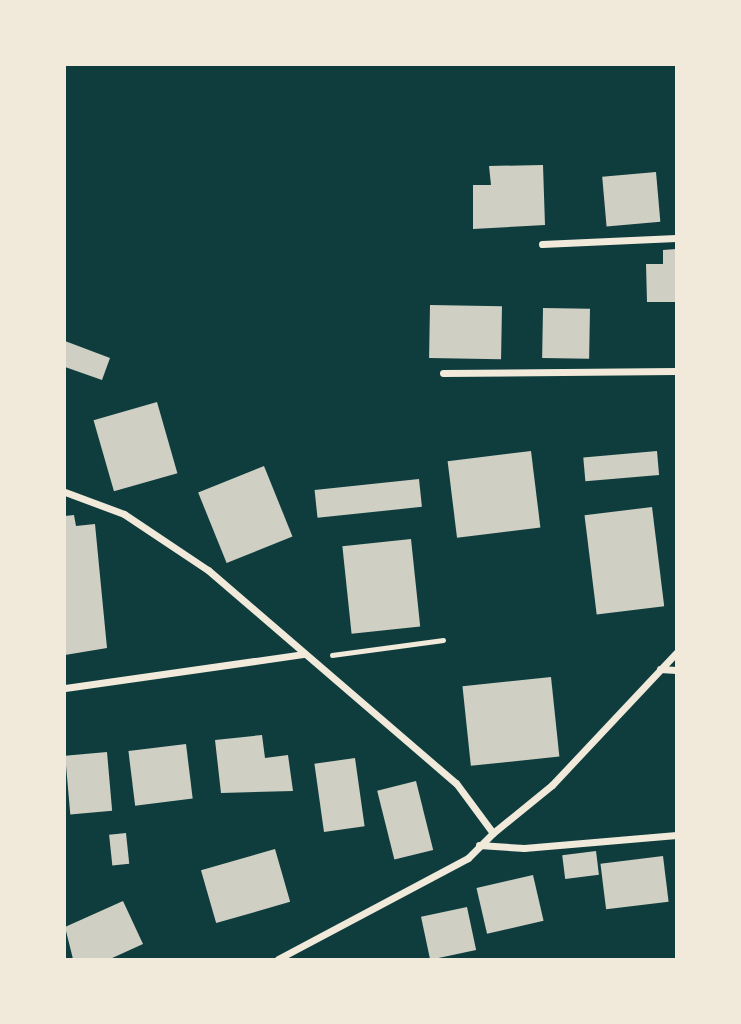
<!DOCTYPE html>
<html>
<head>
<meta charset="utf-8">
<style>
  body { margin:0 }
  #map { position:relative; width:741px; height:1024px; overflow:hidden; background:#0f3d3e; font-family:"DM Sans",sans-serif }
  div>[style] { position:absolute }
  .building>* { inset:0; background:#cfcfc3; transform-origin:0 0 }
  .path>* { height:4.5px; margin:-2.25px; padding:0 2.25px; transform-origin:2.25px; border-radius:2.25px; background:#f1e9da }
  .minor>* { height:7px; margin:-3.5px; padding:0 3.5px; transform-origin:3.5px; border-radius:3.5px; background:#f1e9da }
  span { translate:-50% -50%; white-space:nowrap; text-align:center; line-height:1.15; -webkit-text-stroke:5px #f1e9da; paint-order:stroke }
  .frame { position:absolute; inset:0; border:66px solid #f1e9da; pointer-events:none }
</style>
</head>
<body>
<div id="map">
  <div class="building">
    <div style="clip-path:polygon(543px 165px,545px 225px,473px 229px,473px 185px,491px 185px,489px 166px)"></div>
    <div style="left:656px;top:172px;width:50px;height:54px;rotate:85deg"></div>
    <div style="clip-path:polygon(676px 249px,676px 302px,647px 302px,646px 264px,663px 264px,663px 250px)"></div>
    <div style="left:430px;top:305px;width:72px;height:53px;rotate:1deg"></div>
    <div style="left:543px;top:308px;width:47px;height:50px;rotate:1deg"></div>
    <div style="clip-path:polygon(65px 341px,110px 358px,102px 380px,65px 367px)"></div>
    <div style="left:157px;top:402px;width:74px;height:66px;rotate:74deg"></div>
    <div style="left:531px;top:451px;width:77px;height:84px;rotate:83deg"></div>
    <div style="left:657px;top:451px;width:24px;height:74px;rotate:85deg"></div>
    <div style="left:264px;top:466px;width:76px;height:71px;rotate:68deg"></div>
    <div style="left:419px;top:479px;width:28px;height:105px;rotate:84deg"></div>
    <div style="left:652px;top:507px;width:100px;height:68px;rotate:83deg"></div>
    <div style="clip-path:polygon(74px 515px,76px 526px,95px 524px,107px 648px,65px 655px,65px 516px)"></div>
    <div style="left:411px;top:539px;width:88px;height:69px;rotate:84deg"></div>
    <div style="left:551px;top:677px;width:80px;height:89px;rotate:84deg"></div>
    <div style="clip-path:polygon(262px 735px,265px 758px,288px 755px,293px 791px,221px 793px,215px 740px)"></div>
    <div style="left:186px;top:744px;width:55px;height:58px;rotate:83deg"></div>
    <div style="left:107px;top:752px;width:59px;height:42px;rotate:85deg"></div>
    <div style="left:355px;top:758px;width:69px;height:41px;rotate:82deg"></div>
    <div style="left:416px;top:781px;width:71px;height:40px;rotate:76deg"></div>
    <div style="left:126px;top:833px;width:31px;height:17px;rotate:84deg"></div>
    <div style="left:275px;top:849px;width:55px;height:77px;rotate:74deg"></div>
    <div style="left:596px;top:851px;width:24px;height:34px;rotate:83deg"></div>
    <div style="left:663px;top:856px;width:46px;height:63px;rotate:83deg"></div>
    <div style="left:533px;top:875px;width:47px;height:58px;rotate:77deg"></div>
    <div style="clip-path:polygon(123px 901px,143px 944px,110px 959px,73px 959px,65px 927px)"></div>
    <div style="left:467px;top:907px;width:44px;height:47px;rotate:78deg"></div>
  </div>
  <div class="path">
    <div style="left:332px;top:655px;width:112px;rotate:-7.7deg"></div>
  </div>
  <div class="minor">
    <div style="left:542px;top:244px;width:134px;rotate:-2.6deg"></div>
    <div style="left:443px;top:373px;width:233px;rotate:-0.5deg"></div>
    <div style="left:65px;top:492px;width:63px;rotate:20.4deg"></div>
    <div style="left:124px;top:514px;width:101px;rotate:33.7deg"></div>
    <div style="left:208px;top:570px;width:327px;rotate:40.7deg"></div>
    <div style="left:456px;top:783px;width:62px;rotate:53.5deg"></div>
    <div style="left:493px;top:833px;width:76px;rotate:-39.1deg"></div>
    <div style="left:552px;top:785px;width:181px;rotate:-46.8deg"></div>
    <div style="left:660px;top:669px;width:16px;rotate:4deg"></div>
    <div style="left:65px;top:688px;width:242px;rotate:-8.1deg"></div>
    <div style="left:479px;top:845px;width:45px;rotate:3.8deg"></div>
    <div style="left:524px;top:848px;width:153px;rotate:-4.9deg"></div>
    <div style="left:278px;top:959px;width:215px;rotate:-28deg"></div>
    <div style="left:468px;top:858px;width:35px;rotate:-45deg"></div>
  </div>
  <div class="frame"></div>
</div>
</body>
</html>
